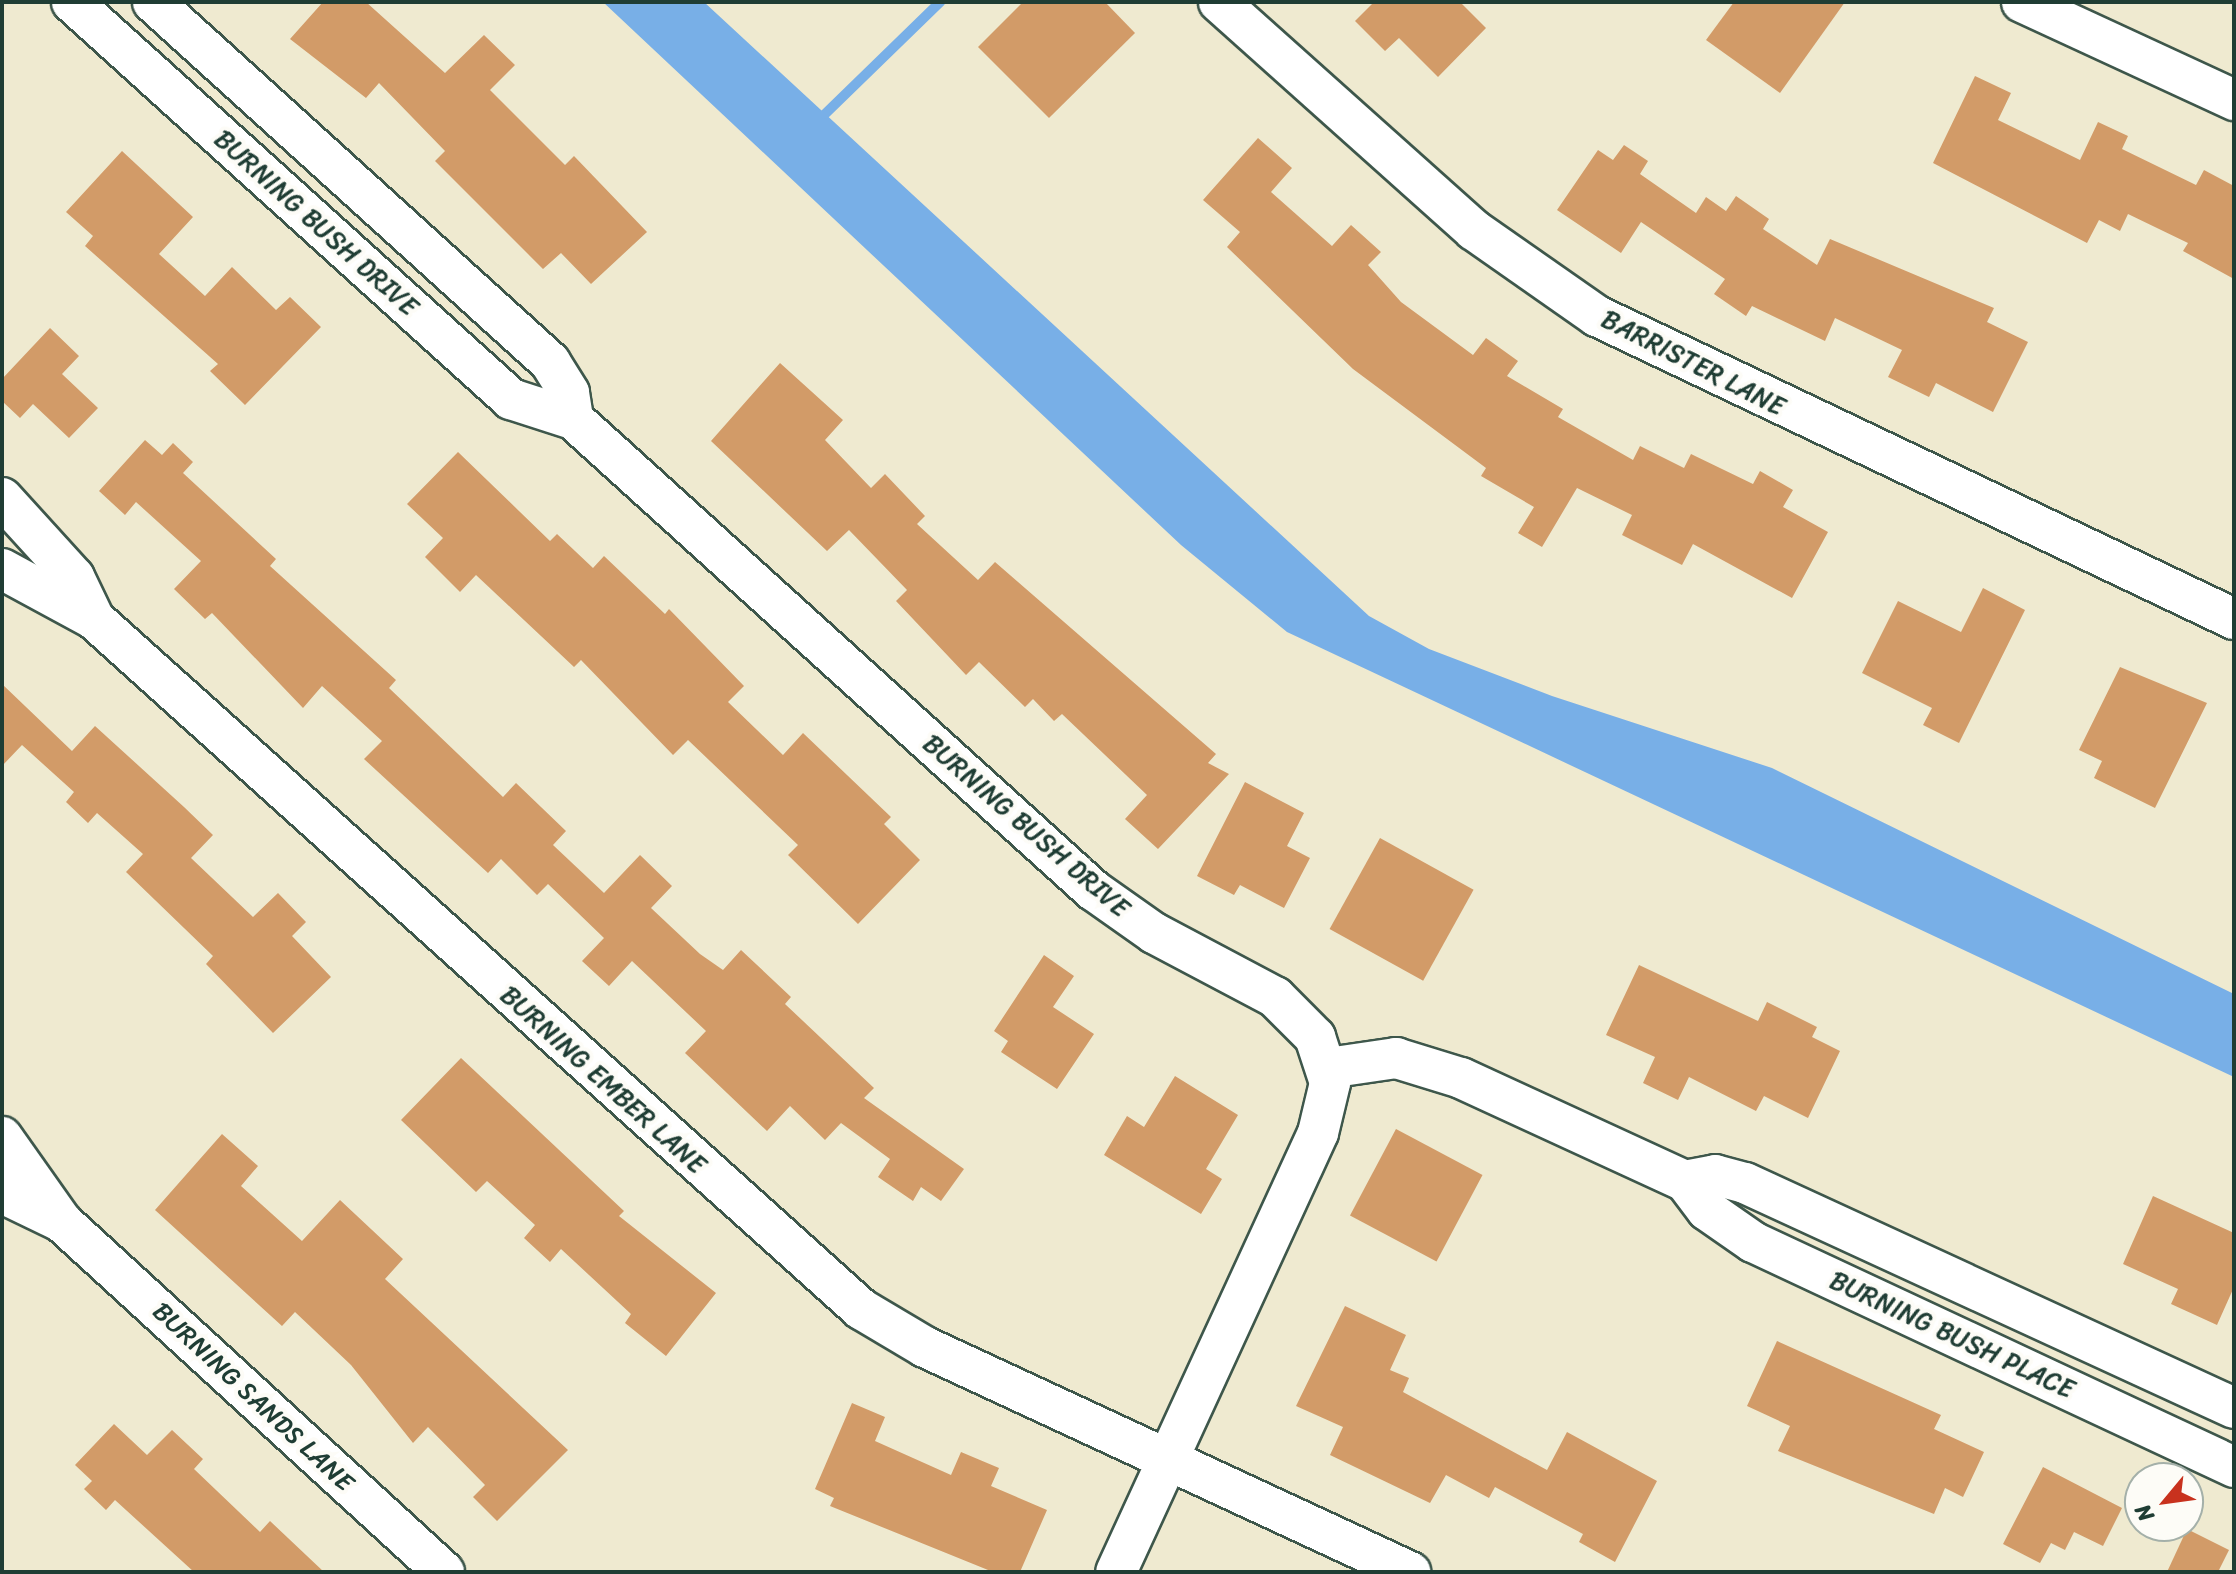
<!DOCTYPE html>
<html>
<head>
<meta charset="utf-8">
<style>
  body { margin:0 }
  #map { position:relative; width:2236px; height:1574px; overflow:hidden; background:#efead0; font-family:Sriracha,sans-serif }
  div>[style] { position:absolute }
  .water>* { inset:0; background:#78afe7 }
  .stream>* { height:10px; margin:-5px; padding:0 5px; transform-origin:5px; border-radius:5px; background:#78afe7 }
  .building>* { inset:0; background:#d29b68; transform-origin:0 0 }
  .roads { filter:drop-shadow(2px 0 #3e574b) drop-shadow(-2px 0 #3e574b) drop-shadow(0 2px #3e574b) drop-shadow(0 -2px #3e574b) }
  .minor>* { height:40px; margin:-20px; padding:0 20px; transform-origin:20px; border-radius:20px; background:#fff }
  span { translate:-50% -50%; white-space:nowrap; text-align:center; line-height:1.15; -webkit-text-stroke:8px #fdfcf7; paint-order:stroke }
  .street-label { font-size:26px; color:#1f3d34 }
  .frame { position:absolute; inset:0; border:4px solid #1f3d34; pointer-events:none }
  .north { position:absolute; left:2124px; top:1462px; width:80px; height:80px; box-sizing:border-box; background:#fdfcf7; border:2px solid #a4b0a9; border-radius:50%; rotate:241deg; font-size:22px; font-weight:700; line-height:32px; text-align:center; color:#1f3d34 }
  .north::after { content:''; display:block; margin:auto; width:28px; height:36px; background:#c8321e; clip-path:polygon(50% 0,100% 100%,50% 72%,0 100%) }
</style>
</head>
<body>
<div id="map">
  <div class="water">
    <div style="clip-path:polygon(603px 2px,704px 2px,1369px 616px,1429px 649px,1552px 696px,1772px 768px,2234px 994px,2234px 1077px,1287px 632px,1181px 545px)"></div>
  </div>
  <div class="stream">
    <div style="left:825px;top:114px;width:161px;rotate:-44.2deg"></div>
  </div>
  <div class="building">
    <div style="clip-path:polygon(323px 2px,366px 2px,445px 73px,484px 35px,515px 65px,490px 90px,565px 165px,574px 156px,647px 232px,591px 284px,561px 253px,543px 269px,435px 161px,445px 151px,379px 83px,366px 98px,290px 39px)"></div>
    <div style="clip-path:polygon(1023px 2px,1105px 2px,1135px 33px,1049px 118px,978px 47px)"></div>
    <div style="clip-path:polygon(1374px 2px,1460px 2px,1486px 28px,1438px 77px,1399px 38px,1385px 51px,1355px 21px)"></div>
    <div style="clip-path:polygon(1734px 2px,1845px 2px,1780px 93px,1706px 40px)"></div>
    <div style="clip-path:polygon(1975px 76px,2011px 93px,1998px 120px,2080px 160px,2098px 122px,2128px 136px,2122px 149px,2196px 185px,2204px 170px,2234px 186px,2234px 279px,2183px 251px,2188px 243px,2128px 214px,2120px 231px,2099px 220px,2087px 243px,1933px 163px)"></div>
    <div style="clip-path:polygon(1258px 138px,1292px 168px,1271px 192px,1332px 246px,1351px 225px,1381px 252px,1368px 265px,1401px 302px,1473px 355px,1486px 338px,1518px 361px,1507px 376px,1563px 409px,1558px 417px,1633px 460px,1640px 446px,1684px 468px,1691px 454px,1753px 484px,1760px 471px,1793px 490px,1783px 507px,1828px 532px,1792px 598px,1693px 544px,1682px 565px,1622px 535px,1632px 515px,1577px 488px,1542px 547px,1518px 533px,1534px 507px,1481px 476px,1486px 468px,1353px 369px,1227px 247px,1240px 232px,1203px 200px)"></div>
    <div style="clip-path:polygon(1624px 145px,1648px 161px,1640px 174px,1696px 213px,1706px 197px,1726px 211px,1736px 196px,1769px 219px,1763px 229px,1817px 265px,1830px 239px,1994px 308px,1987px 322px,2028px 342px,1993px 412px,1936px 383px,1929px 397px,1888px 377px,1902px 350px,1835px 318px,1825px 341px,1752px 306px,1746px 316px,1714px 294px,1725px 279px,1641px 222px,1621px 253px,1557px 210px,1598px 150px,1613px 160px)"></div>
    <div style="clip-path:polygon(122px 151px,193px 217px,159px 254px,205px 296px,232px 267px,276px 310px,290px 297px,321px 327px,245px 405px,210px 371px,218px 364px,85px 246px,93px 236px,66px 212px)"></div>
    <div style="clip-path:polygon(50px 328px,79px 356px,62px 374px,98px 408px,69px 438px,33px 404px,20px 418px,2px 401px,2px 379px)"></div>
    <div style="clip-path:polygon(780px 363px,843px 420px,825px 440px,871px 488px,885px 474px,925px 516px,917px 524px,978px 580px,995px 562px,1216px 754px,1208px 763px,1229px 774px,1158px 849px,1125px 819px,1147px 795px,1062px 714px,1054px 721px,1033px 699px,1025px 707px,979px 662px,966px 675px,896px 601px,907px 590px,849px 530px,827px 551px,711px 441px)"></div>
    <div style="clip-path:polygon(145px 440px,162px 455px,173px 443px,193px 462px,183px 473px,276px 559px,270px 566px,396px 680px,389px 688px,503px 797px,516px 783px,566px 831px,553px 845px,604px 893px,640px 855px,672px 886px,651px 908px,700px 954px,723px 970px,741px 950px,791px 997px,785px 1004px,874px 1088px,864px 1098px,964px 1169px,941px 1201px,921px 1187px,913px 1201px,878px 1177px,890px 1159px,841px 1123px,825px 1140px,790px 1106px,767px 1131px,685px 1053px,706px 1031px,632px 961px,609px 986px,582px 961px,604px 938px,548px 884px,537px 895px,501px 859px,488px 873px,364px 759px,382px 741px,322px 686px,303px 708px,212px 613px,205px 619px,174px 589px,201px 561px,136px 502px,125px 515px,99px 491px)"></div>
    <div style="clip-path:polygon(458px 452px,550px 541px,557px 534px,593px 568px,604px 556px,665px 614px,669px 609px,744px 686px,728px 702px,783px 755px,803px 733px,891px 817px,884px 824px,920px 860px,858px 924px,788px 855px,798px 845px,688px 740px,673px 755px,581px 660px,574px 667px,476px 575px,460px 592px,425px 557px,443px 538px,407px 504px)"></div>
    <div style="clip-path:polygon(1983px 588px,2025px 610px,1959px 743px,1923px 725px,1932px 708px,1862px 673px,1898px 601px,1961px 632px)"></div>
    <div style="clip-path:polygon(2120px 667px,2207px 703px,2155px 808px,2094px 778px,2102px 761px,2079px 750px)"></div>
    <div style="clip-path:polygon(2px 684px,72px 751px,95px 726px,184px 807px,213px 835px,191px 858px,253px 917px,278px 893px,306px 922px,292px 936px,331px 977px,273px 1033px,206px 964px,213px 956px,126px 872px,143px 854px,97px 813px,88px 823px,66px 802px,74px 792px,22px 745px,2px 766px)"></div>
    <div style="clip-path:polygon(1245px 782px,1304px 813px,1287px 846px,1310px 858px,1284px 908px,1240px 885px,1234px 895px,1197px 876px)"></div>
    <div style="left:1380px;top:838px;width:107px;height:104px;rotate:29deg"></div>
    <div style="clip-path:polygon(1044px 955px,1074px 976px,1053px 1007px,1094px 1034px,1057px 1089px,1001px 1052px,1008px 1041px,994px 1031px)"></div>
    <div style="clip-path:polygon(1639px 965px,1758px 1021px,1767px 1002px,1817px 1027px,1812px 1037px,1840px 1051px,1808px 1118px,1764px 1096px,1756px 1111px,1689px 1077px,1678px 1100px,1643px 1083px,1655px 1057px,1606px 1035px)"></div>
    <div style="clip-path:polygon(461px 1058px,624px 1211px,619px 1216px,716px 1293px,666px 1356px,625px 1323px,631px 1314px,561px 1249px,550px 1262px,524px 1238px,535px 1225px,487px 1181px,476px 1192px,401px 1120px)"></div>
    <div style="clip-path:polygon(1175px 1076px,1238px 1115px,1206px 1169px,1222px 1179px,1201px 1214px,1104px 1155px,1127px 1116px,1144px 1127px)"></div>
    <div style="left:1396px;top:1129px;width:98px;height:98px;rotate:28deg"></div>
    <div style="clip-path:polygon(222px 1134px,258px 1166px,241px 1186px,302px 1241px,340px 1200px,403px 1259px,385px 1279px,568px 1450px,497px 1521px,473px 1497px,485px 1485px,428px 1427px,413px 1443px,351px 1365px,295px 1312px,282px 1326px,155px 1210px)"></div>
    <div style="clip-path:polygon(2153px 1196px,2234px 1233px,2234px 1287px,2217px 1325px,2171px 1304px,2178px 1289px,2123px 1264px)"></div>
    <div style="clip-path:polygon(1345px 1306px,1406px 1335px,1390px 1370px,1409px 1378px,1403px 1392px,1547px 1470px,1567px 1432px,1657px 1481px,1615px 1562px,1579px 1542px,1583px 1534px,1495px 1487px,1489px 1498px,1446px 1475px,1430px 1503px,1330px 1455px,1343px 1427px,1296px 1406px)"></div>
    <div style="clip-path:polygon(1777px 1341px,1941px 1415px,1934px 1429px,1984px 1452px,1963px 1497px,1945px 1488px,1934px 1514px,1778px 1451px,1790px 1426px,1747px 1406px)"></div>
    <div style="clip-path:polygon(852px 1403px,885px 1417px,875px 1441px,951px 1475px,961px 1452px,999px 1468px,991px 1486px,1047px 1510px,1020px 1572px,993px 1572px,830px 1506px,834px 1498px,815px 1489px)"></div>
    <div style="clip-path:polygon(114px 1424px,147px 1455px,172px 1430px,203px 1459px,194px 1469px,260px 1532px,270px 1521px,324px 1572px,194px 1572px,115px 1500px,106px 1510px,84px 1489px,92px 1481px,75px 1465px)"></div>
    <div style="clip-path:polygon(2043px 1467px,2122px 1508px,2103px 1546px,2074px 1532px,2065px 1550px,2051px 1543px,2040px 1563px,2003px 1544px)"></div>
    <div style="clip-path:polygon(2187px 1529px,2229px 1550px,2218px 1572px,2167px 1572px)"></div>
  </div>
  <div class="roads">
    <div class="minor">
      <div style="left:72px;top:2px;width:592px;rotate:42.12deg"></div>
      <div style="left:511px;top:399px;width:65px;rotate:17.9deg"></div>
      <div style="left:573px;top:419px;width:702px;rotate:42.17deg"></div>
      <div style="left:1093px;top:890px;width:75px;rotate:35.2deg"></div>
      <div style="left:1154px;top:933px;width:137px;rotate:27.9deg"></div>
      <div style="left:1275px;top:997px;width:57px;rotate:45deg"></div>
      <div style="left:1315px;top:1037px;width:48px;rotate:71.9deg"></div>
      <div style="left:1330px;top:1083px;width:51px;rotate:103.5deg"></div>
      <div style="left:1318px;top:1133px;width:483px;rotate:114.7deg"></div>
      <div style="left:153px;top:2px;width:536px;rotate:42.2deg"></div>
      <div style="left:550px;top:362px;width:36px;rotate:58deg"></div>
      <div style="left:569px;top:393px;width:26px;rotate:81deg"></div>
      <div style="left:1219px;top:2px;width:342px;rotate:41.8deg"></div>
      <div style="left:1474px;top:230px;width:150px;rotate:35deg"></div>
      <div style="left:1597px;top:316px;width:705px;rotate:25.44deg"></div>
      <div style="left:2022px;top:2px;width:234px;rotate:24.8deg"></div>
      <div style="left:2px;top:498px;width:107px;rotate:47.7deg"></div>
      <div style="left:74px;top:577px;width:47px;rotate:64.5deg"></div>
      <div style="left:94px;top:619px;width:105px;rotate:-151.5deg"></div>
      <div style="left:94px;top:619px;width:1032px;rotate:41.97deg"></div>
      <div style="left:861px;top:1309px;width:74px;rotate:30.7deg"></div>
      <div style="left:925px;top:1347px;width:535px;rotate:24.89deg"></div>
      <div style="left:1328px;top:1068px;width:69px;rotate:-8.4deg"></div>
      <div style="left:1396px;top:1058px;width:68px;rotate:17.1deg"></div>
      <div style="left:1461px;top:1078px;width:247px;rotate:24.7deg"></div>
      <div style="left:1685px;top:1181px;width:36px;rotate:53deg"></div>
      <div style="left:1707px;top:1210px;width:56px;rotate:34.8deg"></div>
      <div style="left:1753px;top:1242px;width:531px;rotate:25.07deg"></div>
      <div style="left:2px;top:1137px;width:104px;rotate:54.8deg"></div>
      <div style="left:62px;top:1222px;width:518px;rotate:42.5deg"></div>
      <div style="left:1685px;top:1181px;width:31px;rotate:-11deg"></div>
      <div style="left:1715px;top:1175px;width:31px;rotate:15deg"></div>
      <div style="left:1745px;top:1183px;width:538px;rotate:24.71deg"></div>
      <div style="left:2px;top:1193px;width:67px;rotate:25.8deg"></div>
    </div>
  </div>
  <div class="street-label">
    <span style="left:316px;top:223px;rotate:42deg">BURNING BUSH DRIVE</span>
    <span style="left:1693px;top:363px;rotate:27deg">BARRISTER LANE</span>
    <span style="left:1026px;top:826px;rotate:41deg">BURNING BUSH DRIVE</span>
    <span style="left:603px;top:1080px;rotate:42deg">BURNING EMBER LANE</span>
    <span style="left:1952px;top:1335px;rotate:25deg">BURNING BUSH PLACE</span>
    <span style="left:253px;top:1397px;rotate:43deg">BURNING SANDS LANE</span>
  </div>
  <div class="frame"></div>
  <div class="north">N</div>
</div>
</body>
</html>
